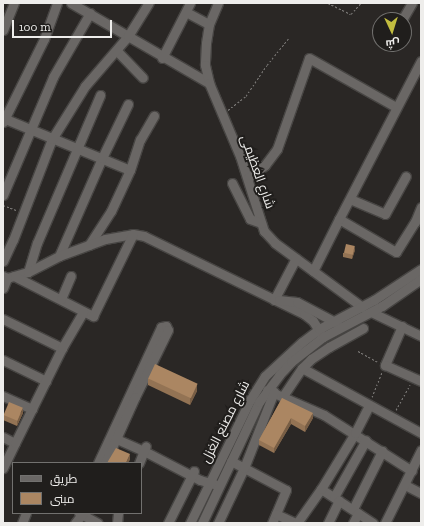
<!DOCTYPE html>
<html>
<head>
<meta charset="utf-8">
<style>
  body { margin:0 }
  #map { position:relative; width:424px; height:526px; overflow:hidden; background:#2a2725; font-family:"Zilla Slab",Cairo,serif }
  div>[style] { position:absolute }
  .path>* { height:1px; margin-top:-0.5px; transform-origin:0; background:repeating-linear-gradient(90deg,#807e7c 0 2px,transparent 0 4px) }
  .roads { filter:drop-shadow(1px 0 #474543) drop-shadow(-1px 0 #474543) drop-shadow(0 1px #474543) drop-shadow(0 -1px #474543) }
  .minor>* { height:9px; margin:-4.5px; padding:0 4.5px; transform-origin:4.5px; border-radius:4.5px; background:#6a6765 }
  .wall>* { inset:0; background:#937354 }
  .shaded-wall>* { inset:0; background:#785e45 }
  .building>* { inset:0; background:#ab8662; transform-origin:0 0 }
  span { translate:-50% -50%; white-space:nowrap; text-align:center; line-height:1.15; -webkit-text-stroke:4px #201e1c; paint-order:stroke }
  .street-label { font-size:13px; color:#eeedeb }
  .frame { position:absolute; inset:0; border:4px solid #eeedeb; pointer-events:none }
  .legend { position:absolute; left:12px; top:462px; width:130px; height:52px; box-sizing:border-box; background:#201e1c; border:1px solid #72716f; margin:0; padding:5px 7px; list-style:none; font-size:12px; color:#eeedeb }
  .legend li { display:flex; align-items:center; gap:8px; height:20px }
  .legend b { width:20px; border:1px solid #72716f }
  .north { position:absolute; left:372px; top:12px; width:40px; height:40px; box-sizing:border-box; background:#201e1c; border:1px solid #72716f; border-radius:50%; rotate:176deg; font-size:11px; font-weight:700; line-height:16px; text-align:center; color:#eeedeb }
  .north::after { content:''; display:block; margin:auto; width:14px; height:18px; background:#c2bd3f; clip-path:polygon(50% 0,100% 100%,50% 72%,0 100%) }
  .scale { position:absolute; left:12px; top:20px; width:100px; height:18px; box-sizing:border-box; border:2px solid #eeedeb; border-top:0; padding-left:5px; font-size:12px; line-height:14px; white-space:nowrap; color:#eeedeb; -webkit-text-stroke:3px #201e1c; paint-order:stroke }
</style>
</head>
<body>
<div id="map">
  <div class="path">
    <div style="left:328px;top:3px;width:25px;rotate:26deg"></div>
    <div style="left:351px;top:14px;width:15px;rotate:-48deg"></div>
    <div style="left:228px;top:110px;width:23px;rotate:-38deg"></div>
    <div style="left:246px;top:96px;width:37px;rotate:-56deg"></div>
    <div style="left:267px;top:65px;width:35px;rotate:-51deg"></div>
    <div style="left:3px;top:205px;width:14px;rotate:21deg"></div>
    <div style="left:358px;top:351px;width:23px;rotate:29deg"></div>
    <div style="left:372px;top:397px;width:27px;rotate:-68deg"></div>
    <div style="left:396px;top:410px;width:29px;rotate:-61deg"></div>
  </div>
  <div class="roads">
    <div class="minor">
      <div style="left:71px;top:3px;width:160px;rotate:30.1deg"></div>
      <div style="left:218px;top:3px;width:23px;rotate:113deg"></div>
      <div style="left:209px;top:24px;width:19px;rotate:99deg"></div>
      <div style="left:206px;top:43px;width:22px;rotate:93deg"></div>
      <div style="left:205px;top:65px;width:18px;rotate:77deg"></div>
      <div style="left:209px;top:83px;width:79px;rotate:67deg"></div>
      <div style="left:240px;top:156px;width:79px;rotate:72.3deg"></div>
      <div style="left:264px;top:231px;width:16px;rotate:47deg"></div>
      <div style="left:275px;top:243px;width:108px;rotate:36.3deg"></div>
      <div style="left:186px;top:12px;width:26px;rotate:28deg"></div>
      <div style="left:402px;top:20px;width:20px;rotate:-60deg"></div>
      <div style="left:3px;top:30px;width:29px;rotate:-68deg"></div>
      <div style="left:117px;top:51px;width:37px;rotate:46deg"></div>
      <div style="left:162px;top:58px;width:62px;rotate:-63deg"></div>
      <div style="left:3px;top:118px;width:137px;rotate:22.3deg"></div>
      <div style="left:3px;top:122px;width:93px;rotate:-63.7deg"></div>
      <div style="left:44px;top:39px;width:38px;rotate:-70deg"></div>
      <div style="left:248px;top:178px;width:21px;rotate:-37deg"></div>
      <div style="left:265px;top:165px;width:20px;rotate:-53deg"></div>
      <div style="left:277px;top:149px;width:96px;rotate:-70.6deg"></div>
      <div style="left:309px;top:58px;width:100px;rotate:29.4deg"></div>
      <div style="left:232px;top:183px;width:40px;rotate:63.4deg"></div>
      <div style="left:250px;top:219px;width:12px;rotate:20deg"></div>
      <div style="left:3px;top:195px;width:128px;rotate:-67deg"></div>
      <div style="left:53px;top:77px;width:74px;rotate:-60deg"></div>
      <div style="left:350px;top:199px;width:38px;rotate:23deg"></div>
      <div style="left:385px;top:214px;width:43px;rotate:-61.1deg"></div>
      <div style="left:339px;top:219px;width:66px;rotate:30.1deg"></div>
      <div style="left:396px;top:252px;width:36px;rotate:-58deg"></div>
      <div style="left:415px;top:222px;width:16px;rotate:-68deg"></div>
      <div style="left:89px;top:245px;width:40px;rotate:-57.1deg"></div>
      <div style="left:111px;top:211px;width:45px;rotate:-65.1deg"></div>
      <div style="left:130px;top:170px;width:32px;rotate:-72deg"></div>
      <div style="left:140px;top:140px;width:28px;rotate:-60deg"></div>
      <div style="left:59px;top:256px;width:107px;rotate:-66.3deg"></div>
      <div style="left:102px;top:158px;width:60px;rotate:-64.3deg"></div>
      <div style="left:3px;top:261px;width:23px;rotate:-65deg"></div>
      <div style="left:13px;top:240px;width:108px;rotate:-68.9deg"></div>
      <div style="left:52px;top:139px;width:62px;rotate:-58.1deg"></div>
      <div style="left:85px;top:86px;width:66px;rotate:-49.3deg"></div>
      <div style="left:128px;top:36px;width:39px;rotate:-58deg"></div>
      <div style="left:313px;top:271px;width:58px;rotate:-63.4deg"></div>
      <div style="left:339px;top:219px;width:178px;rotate:-62.6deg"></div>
      <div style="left:28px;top:272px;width:30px;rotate:-73deg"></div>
      <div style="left:37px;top:243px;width:161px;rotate:-66.9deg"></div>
      <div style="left:3px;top:276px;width:4px;rotate:27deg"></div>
      <div style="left:7px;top:278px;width:22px;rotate:-16deg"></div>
      <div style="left:28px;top:272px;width:35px;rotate:-27deg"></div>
      <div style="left:59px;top:256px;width:49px;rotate:-20.3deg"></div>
      <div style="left:105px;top:239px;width:28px;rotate:-10deg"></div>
      <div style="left:133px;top:234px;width:11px;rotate:10deg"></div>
      <div style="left:144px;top:236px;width:178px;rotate:26deg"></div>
      <div style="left:304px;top:314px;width:11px;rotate:38deg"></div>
      <div style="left:313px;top:321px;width:19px;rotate:58deg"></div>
      <div style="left:14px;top:276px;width:89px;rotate:26.9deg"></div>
      <div style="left:93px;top:316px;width:91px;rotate:-64deg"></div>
      <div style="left:3px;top:288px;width:11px;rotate:-68deg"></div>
      <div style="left:61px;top:299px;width:25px;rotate:-67deg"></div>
      <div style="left:274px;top:300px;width:47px;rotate:-62.4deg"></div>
      <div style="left:279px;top:300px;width:18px;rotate:6deg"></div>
      <div style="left:297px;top:302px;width:45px;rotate:27.7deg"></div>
      <div style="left:371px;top:312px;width:55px;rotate:25.6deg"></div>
      <div style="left:3px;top:319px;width:66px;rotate:26.2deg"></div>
      <div style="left:402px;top:326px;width:43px;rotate:113.6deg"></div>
      <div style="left:385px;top:365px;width:39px;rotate:24deg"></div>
      <div style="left:3px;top:360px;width:48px;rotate:26deg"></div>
      <div style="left:302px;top:368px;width:136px;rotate:28.6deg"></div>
      <div style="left:267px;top:390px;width:62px;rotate:23.7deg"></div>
      <div style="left:324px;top:415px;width:104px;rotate:32.5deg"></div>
      <div style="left:3px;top:396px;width:32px;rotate:24deg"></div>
      <div style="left:283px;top:396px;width:34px;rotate:-56deg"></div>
      <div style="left:302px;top:368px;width:13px;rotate:-45deg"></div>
      <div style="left:311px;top:359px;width:22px;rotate:-34deg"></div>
      <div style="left:329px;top:347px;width:39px;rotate:-29deg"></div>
      <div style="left:3px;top:437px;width:13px;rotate:27deg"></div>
      <div style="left:15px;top:443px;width:28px;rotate:116deg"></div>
      <div style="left:112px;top:437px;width:35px;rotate:24deg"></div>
      <div style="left:144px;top:451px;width:63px;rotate:27.4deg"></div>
      <div style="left:200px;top:480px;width:15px;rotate:16deg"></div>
      <div style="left:15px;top:443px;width:106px;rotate:-63.7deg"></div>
      <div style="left:62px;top:348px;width:42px;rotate:-59.7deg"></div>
      <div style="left:231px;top:461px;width:62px;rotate:27.8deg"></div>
      <div style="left:286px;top:490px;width:36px;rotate:113deg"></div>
      <div style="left:98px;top:463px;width:150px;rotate:-65.1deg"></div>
      <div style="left:161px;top:327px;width:5px;rotate:-11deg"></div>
      <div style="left:166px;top:326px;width:4px;rotate:63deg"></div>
      <div style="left:168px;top:330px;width:75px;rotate:116.2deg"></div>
      <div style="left:135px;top:397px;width:72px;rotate:114.4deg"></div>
      <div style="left:139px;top:463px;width:18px;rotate:-68deg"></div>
      <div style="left:405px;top:485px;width:18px;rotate:27deg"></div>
      <div style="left:321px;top:489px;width:62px;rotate:33.2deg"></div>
      <div style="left:334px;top:497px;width:65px;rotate:-60.7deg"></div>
      <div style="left:353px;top:509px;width:65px;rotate:-63.4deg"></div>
      <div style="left:79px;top:513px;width:21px;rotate:28deg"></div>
      <div style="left:276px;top:514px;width:21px;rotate:25deg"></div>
      <div style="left:22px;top:523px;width:11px;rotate:-68deg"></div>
      <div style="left:75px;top:523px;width:13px;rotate:-51deg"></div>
      <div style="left:117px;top:523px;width:10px;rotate:-84deg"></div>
      <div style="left:168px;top:523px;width:58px;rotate:-63.4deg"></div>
      <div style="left:190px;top:523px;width:137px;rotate:-64deg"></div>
      <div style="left:250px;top:400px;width:28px;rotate:-58deg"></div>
      <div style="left:265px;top:376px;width:50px;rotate:-42.6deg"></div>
      <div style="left:302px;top:342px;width:21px;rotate:-37deg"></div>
      <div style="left:319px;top:329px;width:62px;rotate:-27.8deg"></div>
      <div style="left:374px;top:300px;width:56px;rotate:-33.4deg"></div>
      <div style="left:202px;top:523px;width:134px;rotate:-64.8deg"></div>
      <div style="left:259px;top:402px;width:34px;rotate:-53deg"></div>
      <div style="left:279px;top:375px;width:18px;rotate:-47deg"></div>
      <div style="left:291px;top:362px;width:41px;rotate:-38deg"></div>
      <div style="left:323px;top:337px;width:67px;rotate:-27.7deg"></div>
      <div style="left:382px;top:306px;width:47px;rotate:-34.7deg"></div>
      <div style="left:218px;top:523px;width:61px;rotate:-64.7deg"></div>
      <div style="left:244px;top:468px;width:82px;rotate:-68.5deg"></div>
      <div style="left:297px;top:523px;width:42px;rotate:-54.8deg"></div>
      <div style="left:321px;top:489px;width:66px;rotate:-58.7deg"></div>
      <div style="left:355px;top:433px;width:31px;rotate:-63deg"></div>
      <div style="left:328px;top:523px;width:25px;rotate:-64deg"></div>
      <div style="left:353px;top:523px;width:11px;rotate:-63deg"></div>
      <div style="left:385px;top:523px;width:81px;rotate:-63.7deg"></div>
    </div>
  </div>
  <div class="wall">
    <div style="clip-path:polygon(355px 250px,352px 259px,343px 257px,343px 253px)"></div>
    <div style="clip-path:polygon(148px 378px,197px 391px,190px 405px,148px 385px)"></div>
    <div style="clip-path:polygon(282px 398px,313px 418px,305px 432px,291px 424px,274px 453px,259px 445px,259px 440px)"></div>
    <div style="clip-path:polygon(23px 413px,17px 426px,3px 420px,3px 415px)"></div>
  </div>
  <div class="shaded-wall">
    <div style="clip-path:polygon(355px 246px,355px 250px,352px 259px,352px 256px)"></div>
    <div style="clip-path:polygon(197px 384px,197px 391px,190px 405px,190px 398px)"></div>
    <div style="clip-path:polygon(23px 408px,23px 413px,17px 426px,17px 421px)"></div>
    <div style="clip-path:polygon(313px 413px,313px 418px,305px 432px,305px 426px)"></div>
    <div style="clip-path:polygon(291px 418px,291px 424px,274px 453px,274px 448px)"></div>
    <div style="clip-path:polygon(130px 454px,130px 460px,128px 463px,126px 463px)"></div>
  </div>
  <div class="building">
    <div style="left:346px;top:244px;width:9px;height:9px;rotate:13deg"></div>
    <div style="left:155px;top:364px;width:47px;height:16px;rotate:25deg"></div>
    <div style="clip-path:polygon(282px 398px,313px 413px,305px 426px,291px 418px,274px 448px,259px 440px)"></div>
    <div style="left:9px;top:402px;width:15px;height:14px;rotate:23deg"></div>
    <div style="clip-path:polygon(116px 448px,130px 454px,126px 463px,107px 463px)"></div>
  </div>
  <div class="street-label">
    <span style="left:257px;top:172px;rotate:70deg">شارع العظيمى</span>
    <span style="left:226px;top:422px;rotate:-63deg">شارع مصنع الغزل</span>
  </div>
  <div class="frame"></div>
  <ul class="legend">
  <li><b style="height:5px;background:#6a6765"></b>طريق</li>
  <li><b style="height:11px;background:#ab8662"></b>مبنى</li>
  </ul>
  <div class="north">ش</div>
  <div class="scale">100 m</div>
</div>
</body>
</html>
